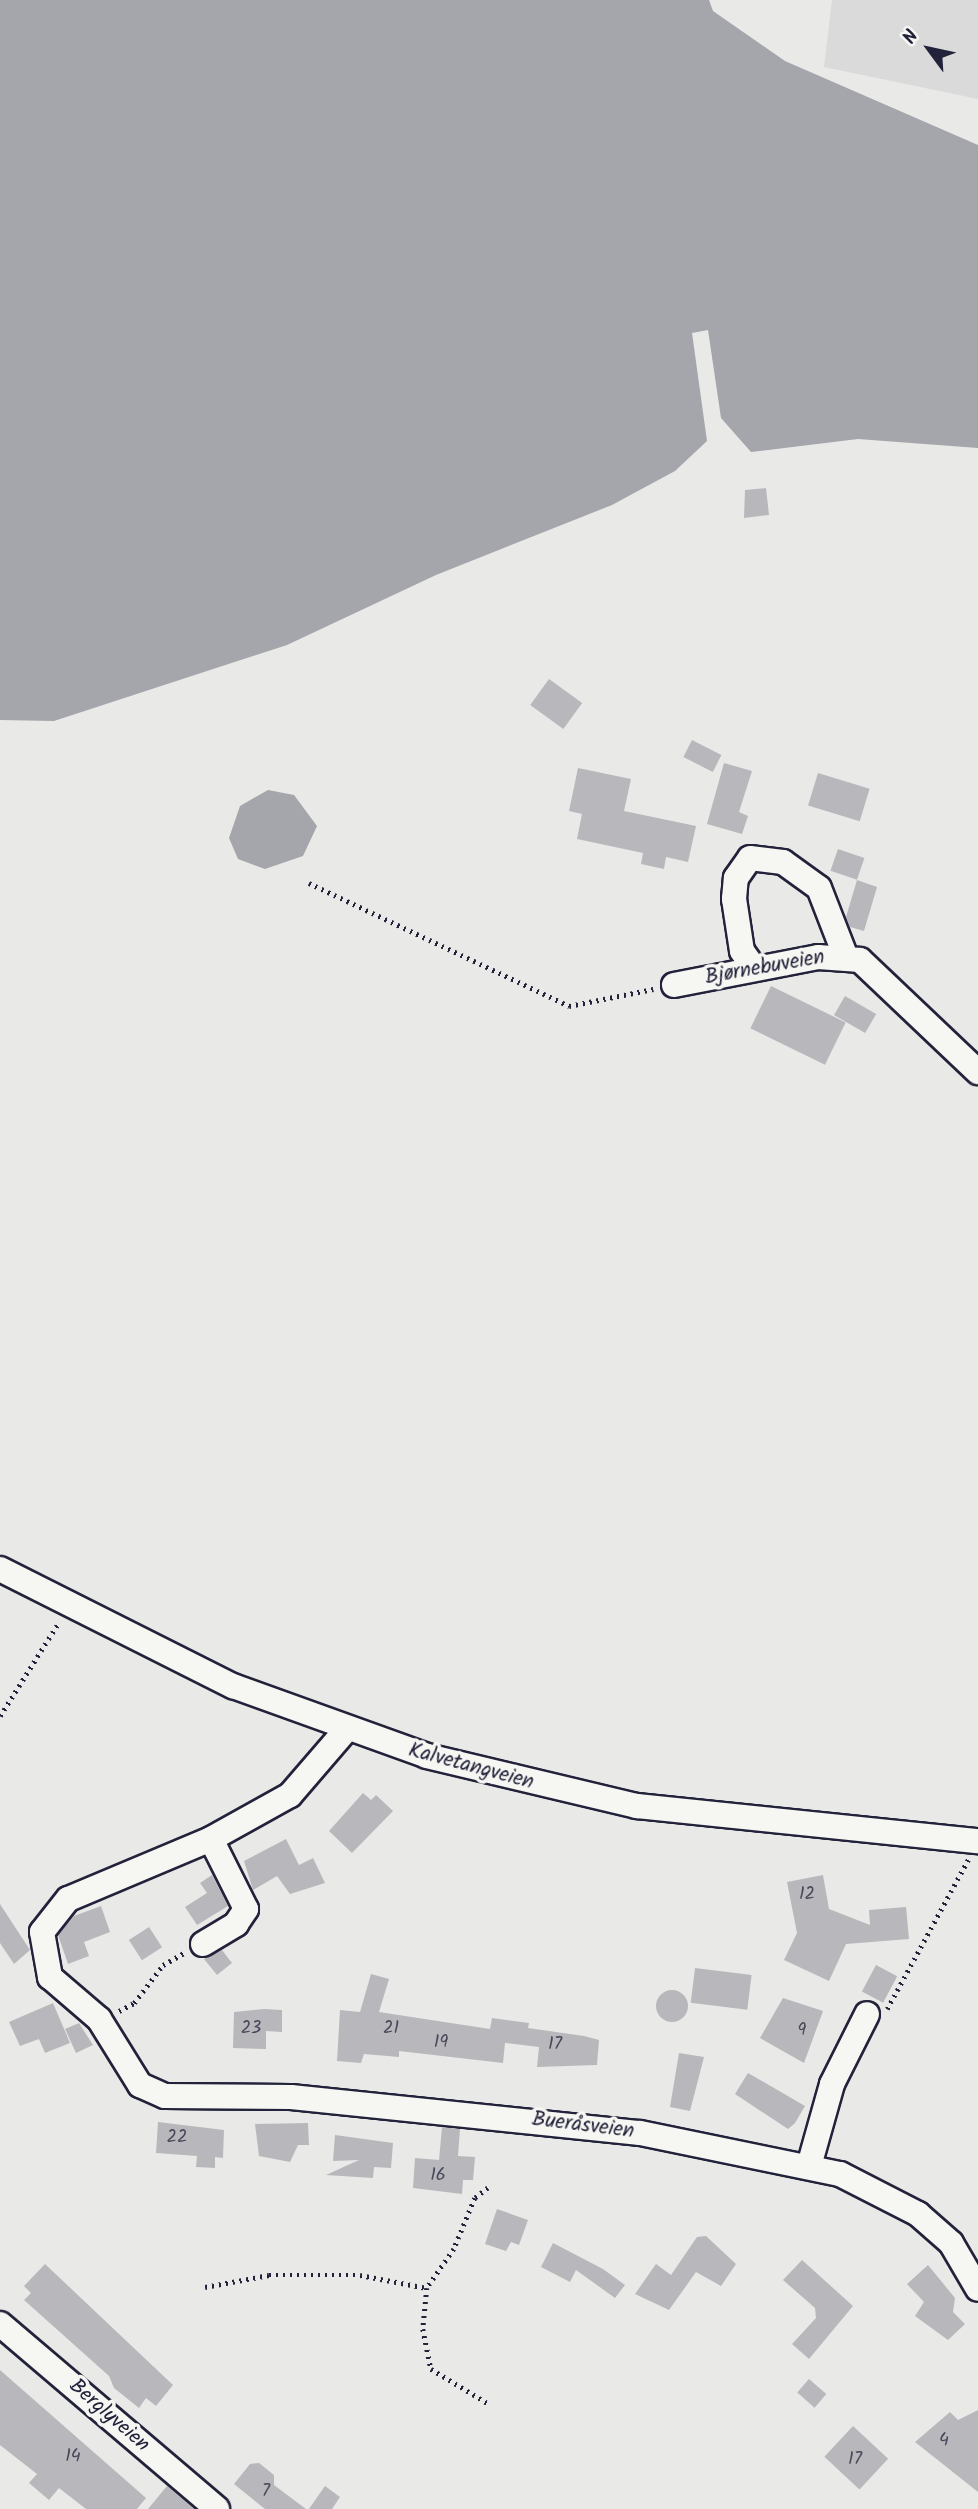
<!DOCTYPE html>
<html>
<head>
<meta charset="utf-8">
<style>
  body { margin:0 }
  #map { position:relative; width:978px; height:2509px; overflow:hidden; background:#e9e9e7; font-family:Kalam,sans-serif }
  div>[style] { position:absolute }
  .built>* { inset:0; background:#dadada }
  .water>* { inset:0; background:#a5a5ac }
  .building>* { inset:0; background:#b8b8bc; transform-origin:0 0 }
  .round { border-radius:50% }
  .path>* { height:4.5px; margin-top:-2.25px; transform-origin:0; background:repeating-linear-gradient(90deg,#22223b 0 2px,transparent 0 7px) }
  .roads { filter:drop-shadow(2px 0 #22223b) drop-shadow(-2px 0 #22223b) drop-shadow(0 2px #22223b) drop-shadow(0 -2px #22223b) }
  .minor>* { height:24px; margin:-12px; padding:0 12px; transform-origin:12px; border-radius:12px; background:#f6f6f2 }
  span { translate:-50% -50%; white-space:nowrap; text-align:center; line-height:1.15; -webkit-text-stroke:7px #f6f6f2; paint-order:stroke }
  .number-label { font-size:18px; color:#48485b }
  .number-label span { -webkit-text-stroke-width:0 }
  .street-label { font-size:21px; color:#22223b }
  .north { position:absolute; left:894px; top:14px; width:70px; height:70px; -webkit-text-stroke:5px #f6f6f2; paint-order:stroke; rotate:303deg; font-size:19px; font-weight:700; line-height:28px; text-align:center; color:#22223b }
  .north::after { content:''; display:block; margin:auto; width:24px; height:32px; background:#22223b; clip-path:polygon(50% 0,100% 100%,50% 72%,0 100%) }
</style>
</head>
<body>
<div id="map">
  <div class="built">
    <div style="clip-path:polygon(832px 0,978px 0,978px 99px,824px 67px)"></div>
  </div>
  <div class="water">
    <div style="clip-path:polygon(0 0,709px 0,713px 11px,785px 61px,978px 145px,978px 448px,858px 439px,751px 452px,721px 418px,708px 330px,692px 333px,707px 441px,675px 471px,612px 505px,436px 575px,287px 645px,54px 721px,0 720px)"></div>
    <div style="clip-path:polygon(268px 790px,294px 795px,317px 826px,303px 856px,265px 869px,238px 859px,229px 838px,240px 806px)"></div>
  </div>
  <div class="building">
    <div style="clip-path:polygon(766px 488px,769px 515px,744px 518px,745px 490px)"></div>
    <div style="left:549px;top:679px;width:41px;height:32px;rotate:36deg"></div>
    <div style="left:692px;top:740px;width:33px;height:19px;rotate:27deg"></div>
    <div style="clip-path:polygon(724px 763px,752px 771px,739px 812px,748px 816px,742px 834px,707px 824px)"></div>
    <div style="clip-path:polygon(578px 768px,631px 779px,624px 811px,696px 826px,688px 862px,666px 857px,664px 869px,641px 864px,643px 853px,577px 839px,582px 814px,569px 811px)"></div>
    <div style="left:818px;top:773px;width:54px;height:34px;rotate:17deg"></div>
    <div style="left:838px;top:849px;width:28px;height:23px;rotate:19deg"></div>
    <div style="clip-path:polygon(857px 880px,877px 887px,864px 931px,850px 927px,846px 917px)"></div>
    <div style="left:771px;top:986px;width:83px;height:47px;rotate:26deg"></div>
    <div style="left:845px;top:996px;width:36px;height:22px;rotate:30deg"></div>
    <div style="clip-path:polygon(363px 1793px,371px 1800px,376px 1795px,393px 1811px,352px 1853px,329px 1831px)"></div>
    <div style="clip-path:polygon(286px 1839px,299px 1865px,313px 1858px,325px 1883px,290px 1894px,277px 1876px,253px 1890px,244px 1861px)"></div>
    <div style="clip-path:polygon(212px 1875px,228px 1906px,197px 1925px,185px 1907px,207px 1893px,200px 1883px)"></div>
    <div style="clip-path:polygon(823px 1875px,829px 1909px,870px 1925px,869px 1910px,906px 1907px,909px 1939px,846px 1944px,829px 1981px,784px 1960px,797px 1933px,787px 1882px)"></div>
    <div style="clip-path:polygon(0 1904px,30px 1950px,14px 1964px,0 1943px)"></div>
    <div style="clip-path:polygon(101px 1906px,110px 1932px,84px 1942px,89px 1956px,68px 1964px,58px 1935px,74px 1916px)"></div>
    <div style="left:149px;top:1927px;width:24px;height:24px;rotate:57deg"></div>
    <div style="clip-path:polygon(222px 1950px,232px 1963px,217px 1975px,204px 1959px)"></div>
    <div style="left:876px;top:1965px;width:24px;height:30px;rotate:28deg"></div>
    <div style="left:695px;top:1968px;width:57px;height:35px;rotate:7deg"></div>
    <div style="clip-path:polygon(371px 1974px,389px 1979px,379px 2012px,490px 2029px,492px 2018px,529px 2023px,528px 2028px,584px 2036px,599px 2040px,597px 2065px,537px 2067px,539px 2047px,505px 2043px,503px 2063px,399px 2051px,399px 2057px,364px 2054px,361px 2063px,337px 2061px,340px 2010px,360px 2012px)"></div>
    <div class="round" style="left:656px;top:1990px;width:32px;height:32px"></div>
    <div style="clip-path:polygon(783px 1998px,823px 2011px,804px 2063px,760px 2038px)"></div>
    <div style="clip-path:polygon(53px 2003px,70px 2043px,45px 2053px,39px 2039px,20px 2046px,9px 2022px)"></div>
    <div style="clip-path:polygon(264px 2009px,282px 2010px,282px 2032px,266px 2031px,266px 2049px,233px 2048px,234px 2012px)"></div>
    <div style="clip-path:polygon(79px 2023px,93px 2045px,76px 2053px,65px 2029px)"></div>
    <div style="clip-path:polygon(679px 2053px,704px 2057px,690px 2111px,670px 2107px)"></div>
    <div style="clip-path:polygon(748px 2073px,805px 2106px,795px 2123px,788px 2129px,735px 2094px)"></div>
    <div style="clip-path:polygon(158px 2122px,224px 2130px,223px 2158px,215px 2157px,215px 2168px,196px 2167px,197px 2156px,156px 2153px)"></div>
    <div style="clip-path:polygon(308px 2123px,309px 2145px,298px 2145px,290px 2162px,259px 2156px,255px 2124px)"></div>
    <div style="clip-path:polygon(442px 2127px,460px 2129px,458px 2156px,475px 2157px,473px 2180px,463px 2180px,462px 2194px,413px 2188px,415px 2158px,439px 2160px)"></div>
    <div style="clip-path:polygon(335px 2135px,393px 2143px,391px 2168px,374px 2167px,373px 2178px,326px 2175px,359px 2160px,333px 2161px)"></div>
    <div style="clip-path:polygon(497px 2209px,528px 2220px,519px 2245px,511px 2242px,506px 2251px,485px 2244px)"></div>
    <div style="clip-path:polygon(706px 2236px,736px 2264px,721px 2286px,696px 2272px,669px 2310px,635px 2294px,656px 2264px,671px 2275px,697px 2237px)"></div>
    <div style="clip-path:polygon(553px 2243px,603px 2269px,625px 2285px,615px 2298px,576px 2270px,570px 2282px,541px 2267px)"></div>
    <div style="clip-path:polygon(802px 2260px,853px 2306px,809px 2359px,792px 2344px,816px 2318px,815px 2308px,783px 2280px)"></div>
    <div style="clip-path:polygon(45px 2264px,173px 2385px,156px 2406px,146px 2398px,139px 2408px,114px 2388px,109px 2376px,24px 2300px,31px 2293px,24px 2286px)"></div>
    <div style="clip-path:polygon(928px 2265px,955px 2298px,953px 2312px,965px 2324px,948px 2340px,915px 2316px,924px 2302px,907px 2284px)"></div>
    <div style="clip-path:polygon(0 2370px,146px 2498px,137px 2509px,86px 2509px,59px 2488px,49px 2500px,29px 2483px,37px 2474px,0 2445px)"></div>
    <div style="left:809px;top:2379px;width:23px;height:18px;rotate:41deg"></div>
    <div style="clip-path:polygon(978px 2410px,978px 2492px,915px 2442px,950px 2412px,958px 2420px)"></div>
    <div style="left:853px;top:2426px;width:48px;height:42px;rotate:43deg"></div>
    <div style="clip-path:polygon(259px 2463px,274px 2475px,274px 2485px,306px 2509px,265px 2509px,234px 2484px,250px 2464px)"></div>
    <div style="clip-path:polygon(167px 2486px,194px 2509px,148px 2509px)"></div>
    <div style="clip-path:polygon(325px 2486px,340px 2497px,332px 2509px,309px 2509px)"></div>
  </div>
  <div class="path">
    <div style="left:309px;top:883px;width:288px;rotate:25.3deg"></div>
    <div style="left:569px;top:1006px;width:86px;rotate:-11.4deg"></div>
    <div style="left:0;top:1716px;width:111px;rotate:-57.9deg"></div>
    <div style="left:887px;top:2009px;width:170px;rotate:-61.5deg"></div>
    <div style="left:119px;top:2011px;width:17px;rotate:-28deg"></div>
    <div style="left:134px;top:2003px;width:48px;rotate:-52.7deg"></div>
    <div style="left:163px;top:1965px;width:24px;rotate:-30deg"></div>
    <div style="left:488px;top:2188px;width:16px;rotate:142deg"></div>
    <div style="left:475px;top:2198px;width:55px;rotate:112.4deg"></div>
    <div style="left:454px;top:2249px;width:47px;rotate:124.7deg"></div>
    <div style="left:427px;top:2288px;width:41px;rotate:95.6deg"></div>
    <div style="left:423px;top:2329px;width:41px;rotate:78.7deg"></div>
    <div style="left:431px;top:2369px;width:68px;rotate:31.1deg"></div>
    <div style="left:205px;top:2287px;width:65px;rotate:-10.6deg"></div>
    <div style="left:269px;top:2275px;width:91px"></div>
    <div style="left:360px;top:2275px;width:68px;rotate:11deg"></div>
  </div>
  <div class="roads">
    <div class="minor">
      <div style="left:754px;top:968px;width:21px;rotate:-125deg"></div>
      <div style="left:742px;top:951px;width:53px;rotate:-98.7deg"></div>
      <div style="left:734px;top:899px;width:21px;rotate:-85deg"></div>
      <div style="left:736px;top:878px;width:24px;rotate:-55deg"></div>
      <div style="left:750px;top:858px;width:33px;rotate:7deg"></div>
      <div style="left:783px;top:862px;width:44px;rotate:35.8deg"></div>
      <div style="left:819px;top:888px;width:72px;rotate:68.8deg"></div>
      <div style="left:674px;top:985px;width:147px;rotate:-11deg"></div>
      <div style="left:818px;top:957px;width:42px;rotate:4.1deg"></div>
      <div style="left:860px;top:960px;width:163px;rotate:43.5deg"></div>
      <div style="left:0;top:1569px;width:261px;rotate:26.7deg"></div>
      <div style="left:233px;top:1686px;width:206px;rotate:19.8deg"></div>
      <div style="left:427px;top:1756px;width:216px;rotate:13.4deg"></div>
      <div style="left:637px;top:1806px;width:343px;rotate:5.9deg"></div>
      <div style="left:346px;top:1730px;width:86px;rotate:130.7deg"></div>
      <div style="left:290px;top:1795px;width:90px;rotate:150.9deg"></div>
      <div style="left:211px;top:1839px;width:155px;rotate:157.2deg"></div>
      <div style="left:68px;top:1899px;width:42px;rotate:128.2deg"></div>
      <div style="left:42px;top:1932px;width:46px;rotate:79.9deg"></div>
      <div style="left:50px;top:1977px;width:65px;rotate:40.6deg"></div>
      <div style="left:99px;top:2019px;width:78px;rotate:58.2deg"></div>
      <div style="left:140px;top:2085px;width:27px;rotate:24deg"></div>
      <div style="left:165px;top:2096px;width:126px;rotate:0.5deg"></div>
      <div style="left:291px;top:2097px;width:351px;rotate:5.9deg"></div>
      <div style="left:640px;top:2133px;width:204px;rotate:11.6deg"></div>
      <div style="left:840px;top:2174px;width:88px;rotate:27.1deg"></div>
      <div style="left:918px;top:2214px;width:44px;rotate:41.3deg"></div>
      <div style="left:951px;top:2243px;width:53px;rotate:59.6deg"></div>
      <div style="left:203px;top:1944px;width:39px;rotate:-31deg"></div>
      <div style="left:236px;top:1924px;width:18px;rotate:-56deg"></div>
      <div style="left:246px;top:1909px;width:78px;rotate:-116.6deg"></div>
      <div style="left:809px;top:2166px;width:85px;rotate:-74.3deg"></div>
      <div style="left:832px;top:2084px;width:78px;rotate:-63.4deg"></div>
      <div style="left:0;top:2324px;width:285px;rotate:40.4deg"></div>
    </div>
  </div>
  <div class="number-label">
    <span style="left:807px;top:1895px">12</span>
    <span style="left:251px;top:2029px">23</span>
    <span style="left:391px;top:2029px">21</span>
    <span style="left:802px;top:2031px">9</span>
    <span style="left:441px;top:2043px">19</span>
    <span style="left:555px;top:2045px">17</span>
    <span style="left:177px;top:2138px">22</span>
    <span style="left:438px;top:2176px">16</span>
    <span style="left:944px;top:2441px">4</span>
    <span style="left:73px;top:2457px">14</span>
    <span style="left:855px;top:2460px">17</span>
    <span style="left:266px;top:2492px">7</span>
  </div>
  <div class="street-label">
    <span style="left:765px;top:968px;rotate:-10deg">Bjørnebuveien</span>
    <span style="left:471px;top:1767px;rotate:15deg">Kalvetangveien</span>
    <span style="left:583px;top:2126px;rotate:7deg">Bueråsveien</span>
    <span style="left:109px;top:2416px;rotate:41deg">Berglyveien</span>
  </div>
  <div class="north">N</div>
</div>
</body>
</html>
